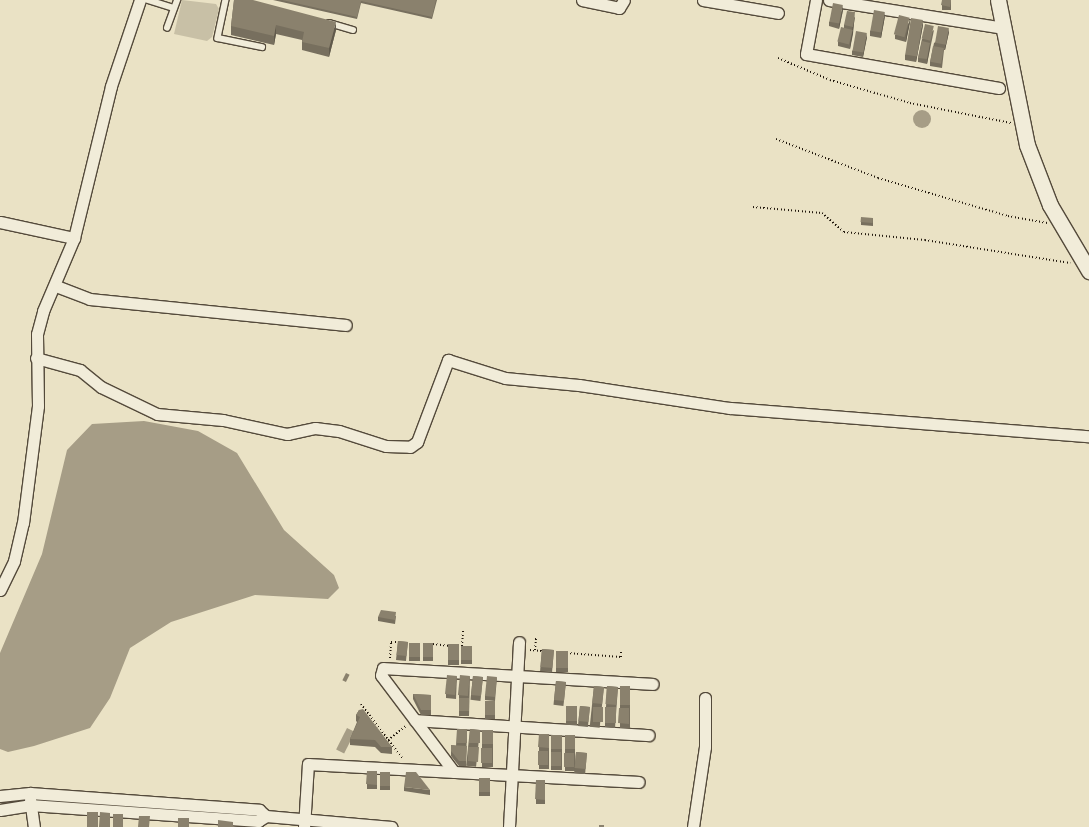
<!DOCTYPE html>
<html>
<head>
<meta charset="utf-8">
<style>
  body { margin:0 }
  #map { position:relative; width:1089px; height:827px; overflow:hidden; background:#eae2c5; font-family:"Old Standard TT",serif }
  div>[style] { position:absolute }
  .green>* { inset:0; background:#c8c0a6 }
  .water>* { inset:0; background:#a69d86; transform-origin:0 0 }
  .round { border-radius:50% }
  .path>* { height:2px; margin-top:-1px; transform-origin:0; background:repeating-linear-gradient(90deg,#22180d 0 1px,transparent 0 3.5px) }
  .roads { filter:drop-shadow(1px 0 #544a3b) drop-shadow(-1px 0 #544a3b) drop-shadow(0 1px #544a3b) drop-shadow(0 -1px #544a3b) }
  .service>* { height:5.5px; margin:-2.75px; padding:0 2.75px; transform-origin:2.75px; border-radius:2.75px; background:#f1ecd9 }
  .minor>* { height:11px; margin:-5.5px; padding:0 5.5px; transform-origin:5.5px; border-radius:5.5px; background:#f1ecd9 }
  .tertiary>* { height:15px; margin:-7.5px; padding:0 7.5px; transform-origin:7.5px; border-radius:7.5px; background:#f1ecd9 }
  .wall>* { inset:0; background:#776f5e; transform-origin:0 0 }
  .shaded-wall>* { inset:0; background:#615a4c }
  .building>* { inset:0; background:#8a816d; transform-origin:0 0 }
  span { translate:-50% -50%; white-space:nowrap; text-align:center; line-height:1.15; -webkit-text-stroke:4px #f1ecd9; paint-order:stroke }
</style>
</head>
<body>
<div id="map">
  <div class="green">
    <div style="clip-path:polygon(182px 0,216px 4px,219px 9px,212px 37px,207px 41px,174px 34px)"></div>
  </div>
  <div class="water">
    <div class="round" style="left:913px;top:110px;width:18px;height:18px"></div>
    <div style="clip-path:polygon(144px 421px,198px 431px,237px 453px,284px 530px,334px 575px,339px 588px,328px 599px,255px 595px,171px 622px,130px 648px,110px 698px,90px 728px,34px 746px,8px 752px,0 749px,0 653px,42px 554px,67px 450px,92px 424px)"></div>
    <div style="left:347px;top:728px;width:9px;height:24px;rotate:27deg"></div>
  </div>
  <div class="path">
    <div style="left:778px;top:58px;width:56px;rotate:22.9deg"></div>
    <div style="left:830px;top:80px;width:83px;rotate:16deg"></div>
    <div style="left:910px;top:103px;width:103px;rotate:11.2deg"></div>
    <div style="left:776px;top:139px;width:109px;rotate:20.9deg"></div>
    <div style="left:878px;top:178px;width:135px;rotate:16.3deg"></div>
    <div style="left:1008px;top:216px;width:40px;rotate:10deg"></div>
    <div style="left:753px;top:207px;width:69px;rotate:5deg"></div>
    <div style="left:822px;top:213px;width:29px;rotate:41deg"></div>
    <div style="left:844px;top:232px;width:81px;rotate:5.6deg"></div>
    <div style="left:925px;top:240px;width:147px;rotate:9deg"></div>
    <div style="left:433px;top:644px;width:17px;rotate:7deg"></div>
    <div style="left:457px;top:646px;width:5px"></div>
    <div style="left:462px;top:646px;width:16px;rotate:-86deg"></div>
    <div style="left:530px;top:650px;width:12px;rotate:5deg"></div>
    <div style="left:535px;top:650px;width:12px;rotate:-85deg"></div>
    <div style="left:567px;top:653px;width:54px;rotate:4.2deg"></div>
    <div style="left:621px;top:657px;width:7px;rotate:-90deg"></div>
    <div style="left:390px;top:658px;width:16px;rotate:-86deg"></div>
    <div style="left:391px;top:642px;width:7px"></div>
    <div style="left:361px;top:704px;width:69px;rotate:52.6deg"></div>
    <div style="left:388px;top:740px;width:23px;rotate:-38deg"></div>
  </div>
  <div class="roads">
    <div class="service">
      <div style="left:148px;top:0;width:27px;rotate:17deg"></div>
      <div style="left:226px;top:0;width:39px;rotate:102deg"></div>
      <div style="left:218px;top:38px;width:45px;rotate:11.6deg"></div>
      <div style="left:329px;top:23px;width:25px;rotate:16deg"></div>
      <div style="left:167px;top:28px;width:30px;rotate:-70deg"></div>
    </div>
    <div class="minor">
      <div style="left:582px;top:0;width:38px;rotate:12deg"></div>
      <div style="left:619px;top:8px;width:9px;rotate:-58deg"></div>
      <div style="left:703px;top:0;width:76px;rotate:9.8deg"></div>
      <div style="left:816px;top:0;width:55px;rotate:100.5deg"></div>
      <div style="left:806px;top:54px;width:196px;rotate:10deg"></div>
      <div style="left:829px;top:0;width:177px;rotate:9.1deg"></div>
      <div style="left:0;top:222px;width:76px;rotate:12.2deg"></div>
      <div style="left:56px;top:286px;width:36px;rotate:21deg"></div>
      <div style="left:90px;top:299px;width:257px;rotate:5.8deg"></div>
      <div style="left:36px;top:358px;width:46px;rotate:15.3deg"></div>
      <div style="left:80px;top:370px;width:27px;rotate:39deg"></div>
      <div style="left:101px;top:387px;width:62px;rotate:25.7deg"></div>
      <div style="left:157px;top:414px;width:66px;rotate:5.2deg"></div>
      <div style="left:223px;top:420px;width:66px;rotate:12.3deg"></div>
      <div style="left:287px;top:434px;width:29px;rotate:-12deg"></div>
      <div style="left:315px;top:428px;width:24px;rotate:7deg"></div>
      <div style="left:339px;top:431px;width:49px;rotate:17.7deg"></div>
      <div style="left:386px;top:446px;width:24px;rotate:2deg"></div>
      <div style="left:410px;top:447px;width:9px;rotate:-36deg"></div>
      <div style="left:417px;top:442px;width:88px;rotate:-69.3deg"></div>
      <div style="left:448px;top:360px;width:60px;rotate:17.5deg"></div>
      <div style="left:505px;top:378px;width:74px;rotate:5.4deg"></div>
      <div style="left:579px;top:385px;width:153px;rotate:8.7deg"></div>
      <div style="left:730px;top:408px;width:360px;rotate:4.5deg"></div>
      <div style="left:0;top:590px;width:32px;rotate:-64deg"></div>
      <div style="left:14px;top:561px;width:39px;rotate:-77deg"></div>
      <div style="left:23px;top:523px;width:118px;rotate:-82.7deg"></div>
      <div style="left:38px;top:406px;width:72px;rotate:-90.8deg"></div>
      <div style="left:37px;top:334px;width:24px;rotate:-75deg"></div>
      <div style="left:43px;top:311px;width:79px;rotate:-67deg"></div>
      <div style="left:74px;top:238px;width:156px;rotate:-76.3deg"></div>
      <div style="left:111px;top:86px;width:91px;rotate:-71.4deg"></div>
      <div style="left:415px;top:720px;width:234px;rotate:3.7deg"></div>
      <div style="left:454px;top:772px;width:121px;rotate:-127deg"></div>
      <div style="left:381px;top:675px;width:7px;rotate:-74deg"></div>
      <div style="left:383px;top:668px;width:270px;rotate:3.4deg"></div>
      <div style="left:0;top:796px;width:30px;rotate:-6deg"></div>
      <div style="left:30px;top:793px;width:230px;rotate:4.2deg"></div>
      <div style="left:259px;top:810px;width:9px;rotate:41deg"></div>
      <div style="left:30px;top:799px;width:28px;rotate:82deg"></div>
      <div style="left:0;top:810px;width:30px;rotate:-9deg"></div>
      <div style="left:30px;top:805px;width:229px;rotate:4deg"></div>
      <div style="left:258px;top:821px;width:9px;rotate:-32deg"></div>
      <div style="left:266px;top:816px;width:126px;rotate:5deg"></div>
      <div style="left:304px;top:827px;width:63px;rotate:-86.4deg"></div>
      <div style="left:308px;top:764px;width:331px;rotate:3.1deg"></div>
      <div style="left:509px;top:827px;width:185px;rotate:-86.9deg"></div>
      <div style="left:693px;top:827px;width:81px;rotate:-81.5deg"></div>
      <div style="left:705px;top:747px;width:49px;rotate:-90deg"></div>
    </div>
    <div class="tertiary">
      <div style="left:998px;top:0;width:148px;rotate:78.7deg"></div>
      <div style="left:1027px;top:145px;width:64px;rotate:69deg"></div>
      <div style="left:1050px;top:205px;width:77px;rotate:59.4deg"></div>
    </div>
  </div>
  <div class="wall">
    <div style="clip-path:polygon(234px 0,336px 30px,329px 57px,302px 50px,302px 40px,276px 34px,274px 45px,231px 35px,231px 26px)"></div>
    <div style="clip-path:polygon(273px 0,437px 0,432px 19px,361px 3px,357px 19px)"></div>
    <div style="left:942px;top:0;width:9px;height:10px"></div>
    <div style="clip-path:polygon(843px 10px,839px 29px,829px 26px,829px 22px)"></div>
    <div style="clip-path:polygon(885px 16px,881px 38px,870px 36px,870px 31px)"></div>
    <div style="clip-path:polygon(855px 17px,850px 49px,838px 46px,838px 42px,844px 28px,844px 25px)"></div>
    <div style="clip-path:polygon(910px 22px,906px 42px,895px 39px,895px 35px)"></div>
    <div style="clip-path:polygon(923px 25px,916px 62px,905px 60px,905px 55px)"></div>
    <div style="clip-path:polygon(934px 30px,927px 64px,918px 62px,918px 58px,922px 39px)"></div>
    <div style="clip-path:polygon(949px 32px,945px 50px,944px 50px,942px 68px,930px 66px,930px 62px,934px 43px)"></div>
    <div style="clip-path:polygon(867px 37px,863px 57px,852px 55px,852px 51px)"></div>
    <div style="clip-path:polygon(873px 218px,873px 226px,861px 225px,861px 222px)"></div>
    <div style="clip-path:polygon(396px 616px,395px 624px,378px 621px,378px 617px)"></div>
    <div style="left:398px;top:641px;width:10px;height:19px;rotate:6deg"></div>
    <div style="left:409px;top:643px;width:11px;height:18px"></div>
    <div style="left:423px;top:643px;width:10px;height:18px"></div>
    <div style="left:448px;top:644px;width:11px;height:21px"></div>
    <div style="left:461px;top:646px;width:11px;height:18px"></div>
    <div style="left:542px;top:649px;width:12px;height:22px;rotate:5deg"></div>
    <div style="left:556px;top:651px;width:12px;height:21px"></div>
    <div style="clip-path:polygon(457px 676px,456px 699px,446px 698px,446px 694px)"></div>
    <div style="clip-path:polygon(470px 676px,469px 716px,459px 716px,459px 695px)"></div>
    <div style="left:473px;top:676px;width:10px;height:24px;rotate:6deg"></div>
    <div style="clip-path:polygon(497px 677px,495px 701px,485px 700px,485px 696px)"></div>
    <div style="left:556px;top:681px;width:10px;height:24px;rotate:6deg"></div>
    <div style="left:594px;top:686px;width:10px;height:41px;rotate:6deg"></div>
    <div style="clip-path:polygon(607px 686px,618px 687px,615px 728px,605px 727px,605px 707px,606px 707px)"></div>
    <div style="left:620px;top:686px;width:10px;height:42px"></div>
    <div style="clip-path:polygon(413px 694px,431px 695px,431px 715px,421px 715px,413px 699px)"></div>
    <div style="left:485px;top:701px;width:10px;height:18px"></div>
    <div style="left:566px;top:706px;width:11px;height:19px"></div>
    <div style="left:580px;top:706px;width:10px;height:20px;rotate:6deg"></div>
    <div style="clip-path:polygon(359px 710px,392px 747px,392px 754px,381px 753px,375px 747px,350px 745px,350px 739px,357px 722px,356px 721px,356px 715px)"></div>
    <div style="clip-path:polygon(457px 729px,467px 729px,466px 766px,459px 766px,451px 756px,451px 745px,456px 746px)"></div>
    <div style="left:470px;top:729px;width:10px;height:37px;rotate:6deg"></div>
    <div style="left:482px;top:730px;width:11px;height:37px"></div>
    <div style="left:539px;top:734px;width:10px;height:35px"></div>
    <div style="left:551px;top:735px;width:11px;height:35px"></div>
    <div style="left:565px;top:735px;width:10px;height:36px"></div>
    <div style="left:576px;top:752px;width:11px;height:21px;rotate:5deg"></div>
    <div style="left:367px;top:771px;width:10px;height:18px"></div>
    <div style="left:380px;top:772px;width:10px;height:18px"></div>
    <div style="left:479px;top:778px;width:11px;height:18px"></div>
    <div style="left:536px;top:780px;width:9px;height:24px"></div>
    <div style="clip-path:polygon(404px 787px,430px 790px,430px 795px,404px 791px)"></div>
  </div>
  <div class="shaded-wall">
    <div style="clip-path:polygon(843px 5px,843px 10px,839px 29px,839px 24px)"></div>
    <div style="clip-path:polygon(855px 12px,853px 34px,850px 49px,850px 44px)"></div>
    <div style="clip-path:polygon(885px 12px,885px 16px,881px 38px,881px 33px)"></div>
    <div style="clip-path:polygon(910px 18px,910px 22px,906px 42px,906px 37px)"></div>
    <div style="clip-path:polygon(923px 20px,923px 25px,916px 62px,916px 58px)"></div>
    <div style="clip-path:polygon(336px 22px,336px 30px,329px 57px,329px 48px)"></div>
    <div style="clip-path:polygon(276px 25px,276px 34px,274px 45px,274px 36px)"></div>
    <div style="clip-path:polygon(949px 28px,949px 32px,945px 50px,945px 46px)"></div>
    <div style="clip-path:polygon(867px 33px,867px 37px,863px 57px,863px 53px)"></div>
    <div style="clip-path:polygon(930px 43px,930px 47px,927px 64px,927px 59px)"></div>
  </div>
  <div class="building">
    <div style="clip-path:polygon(234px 0,253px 0,336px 22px,329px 48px,302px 42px,304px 32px,276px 25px,274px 36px,231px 26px)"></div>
    <div style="clip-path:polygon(282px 0,436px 0,432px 17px,361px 1px,357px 17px)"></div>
    <div style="clip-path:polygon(942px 0,951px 0,950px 7px,941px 5px)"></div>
    <div style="left:833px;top:3px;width:10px;height:19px;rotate:11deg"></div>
    <div style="left:874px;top:10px;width:11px;height:21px;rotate:10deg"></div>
    <div style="clip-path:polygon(847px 11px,855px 12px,853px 27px,844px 25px)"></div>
    <div style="left:899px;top:15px;width:11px;height:20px;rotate:15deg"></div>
    <div style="left:911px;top:18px;width:12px;height:37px;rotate:9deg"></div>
    <div style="left:925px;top:24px;width:9px;height:15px;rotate:13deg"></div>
    <div style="left:938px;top:26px;width:11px;height:17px;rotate:10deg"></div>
    <div style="left:841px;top:27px;width:12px;height:15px;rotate:14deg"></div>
    <div style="left:856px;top:31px;width:11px;height:20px;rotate:10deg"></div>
    <div style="clip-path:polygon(922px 41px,930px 43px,927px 59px,918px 58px)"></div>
    <div style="left:933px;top:46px;width:11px;height:16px;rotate:10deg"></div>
    <div style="left:861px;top:217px;width:12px;height:5px;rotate:5deg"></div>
    <div style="clip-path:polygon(381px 610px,396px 612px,395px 620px,378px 617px)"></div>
    <div style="left:398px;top:641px;width:10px;height:14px;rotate:6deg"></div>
    <div style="left:409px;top:643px;width:11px;height:14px"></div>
    <div style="left:423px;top:643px;width:10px;height:14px"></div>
    <div style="left:448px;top:644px;width:11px;height:16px"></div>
    <div style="left:461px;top:646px;width:11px;height:14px"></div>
    <div style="left:542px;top:649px;width:12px;height:18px;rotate:5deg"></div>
    <div style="left:556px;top:651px;width:12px;height:17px"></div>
    <div style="left:346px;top:673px;width:4px;height:8px;rotate:27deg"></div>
    <div style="left:447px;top:675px;width:10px;height:19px;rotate:6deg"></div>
    <div style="left:460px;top:675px;width:10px;height:20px;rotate:6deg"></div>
    <div style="left:473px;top:676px;width:10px;height:19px;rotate:6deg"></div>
    <div style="left:487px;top:676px;width:10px;height:20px;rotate:6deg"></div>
    <div style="left:556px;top:681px;width:10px;height:19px;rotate:6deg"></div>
    <div style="left:594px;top:686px;width:10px;height:17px;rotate:6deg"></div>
    <div style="left:607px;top:686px;width:11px;height:18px;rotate:5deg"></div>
    <div style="left:620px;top:686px;width:10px;height:19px"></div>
    <div style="clip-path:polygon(413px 694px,431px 695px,431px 710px,421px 710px)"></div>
    <div style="left:459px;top:698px;width:10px;height:13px"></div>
    <div style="left:485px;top:701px;width:10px;height:14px"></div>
    <div style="left:566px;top:706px;width:11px;height:15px"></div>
    <div style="left:580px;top:706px;width:10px;height:15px;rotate:6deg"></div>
    <div style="left:593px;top:707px;width:10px;height:15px"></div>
    <div style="left:605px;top:707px;width:11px;height:16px"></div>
    <div style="clip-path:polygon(619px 708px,629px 708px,629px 724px,618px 723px)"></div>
    <div style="clip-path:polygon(363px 709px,392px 747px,381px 747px,375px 740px,350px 739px,360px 717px,356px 715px,359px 710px)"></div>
    <div style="left:457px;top:729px;width:10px;height:14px"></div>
    <div style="clip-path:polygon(470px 729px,480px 730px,480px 743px,469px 743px)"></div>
    <div style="left:482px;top:730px;width:11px;height:14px"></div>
    <div style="clip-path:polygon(539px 734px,549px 734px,549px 748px,538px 747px)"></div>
    <div style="left:551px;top:735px;width:11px;height:14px"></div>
    <div style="left:565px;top:735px;width:10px;height:14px"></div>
    <div style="clip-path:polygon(451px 745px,467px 746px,466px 761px,459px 761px,451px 751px)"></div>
    <div style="clip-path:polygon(468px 747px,479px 747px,478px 762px,468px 761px)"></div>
    <div style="left:481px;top:748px;width:11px;height:15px"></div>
    <div style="left:538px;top:751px;width:10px;height:14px"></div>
    <div style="left:551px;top:752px;width:10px;height:14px"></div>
    <div style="left:576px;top:752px;width:11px;height:16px;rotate:5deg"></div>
    <div style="left:564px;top:753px;width:10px;height:14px"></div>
    <div style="clip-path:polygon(367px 771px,377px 771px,377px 785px,366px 784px)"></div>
    <div style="left:380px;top:772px;width:10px;height:14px"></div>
    <div style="clip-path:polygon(406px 772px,416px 772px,430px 790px,404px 787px)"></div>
    <div style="left:479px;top:778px;width:11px;height:14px"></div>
    <div style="clip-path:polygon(536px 780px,545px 780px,545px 800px,535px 799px)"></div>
    <div style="left:87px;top:812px;width:11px;height:15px"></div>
    <div style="clip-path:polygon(100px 812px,110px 813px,110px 827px,99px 827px)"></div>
    <div style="left:113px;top:814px;width:10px;height:13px"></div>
    <div style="clip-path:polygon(139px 816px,150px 816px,149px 827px,138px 827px)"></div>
    <div style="left:178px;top:818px;width:11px;height:9px"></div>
    <div style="clip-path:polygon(218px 820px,233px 822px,233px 827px,218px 827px)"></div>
    <div style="left:599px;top:825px;width:5px;height:2px"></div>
  </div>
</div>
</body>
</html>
